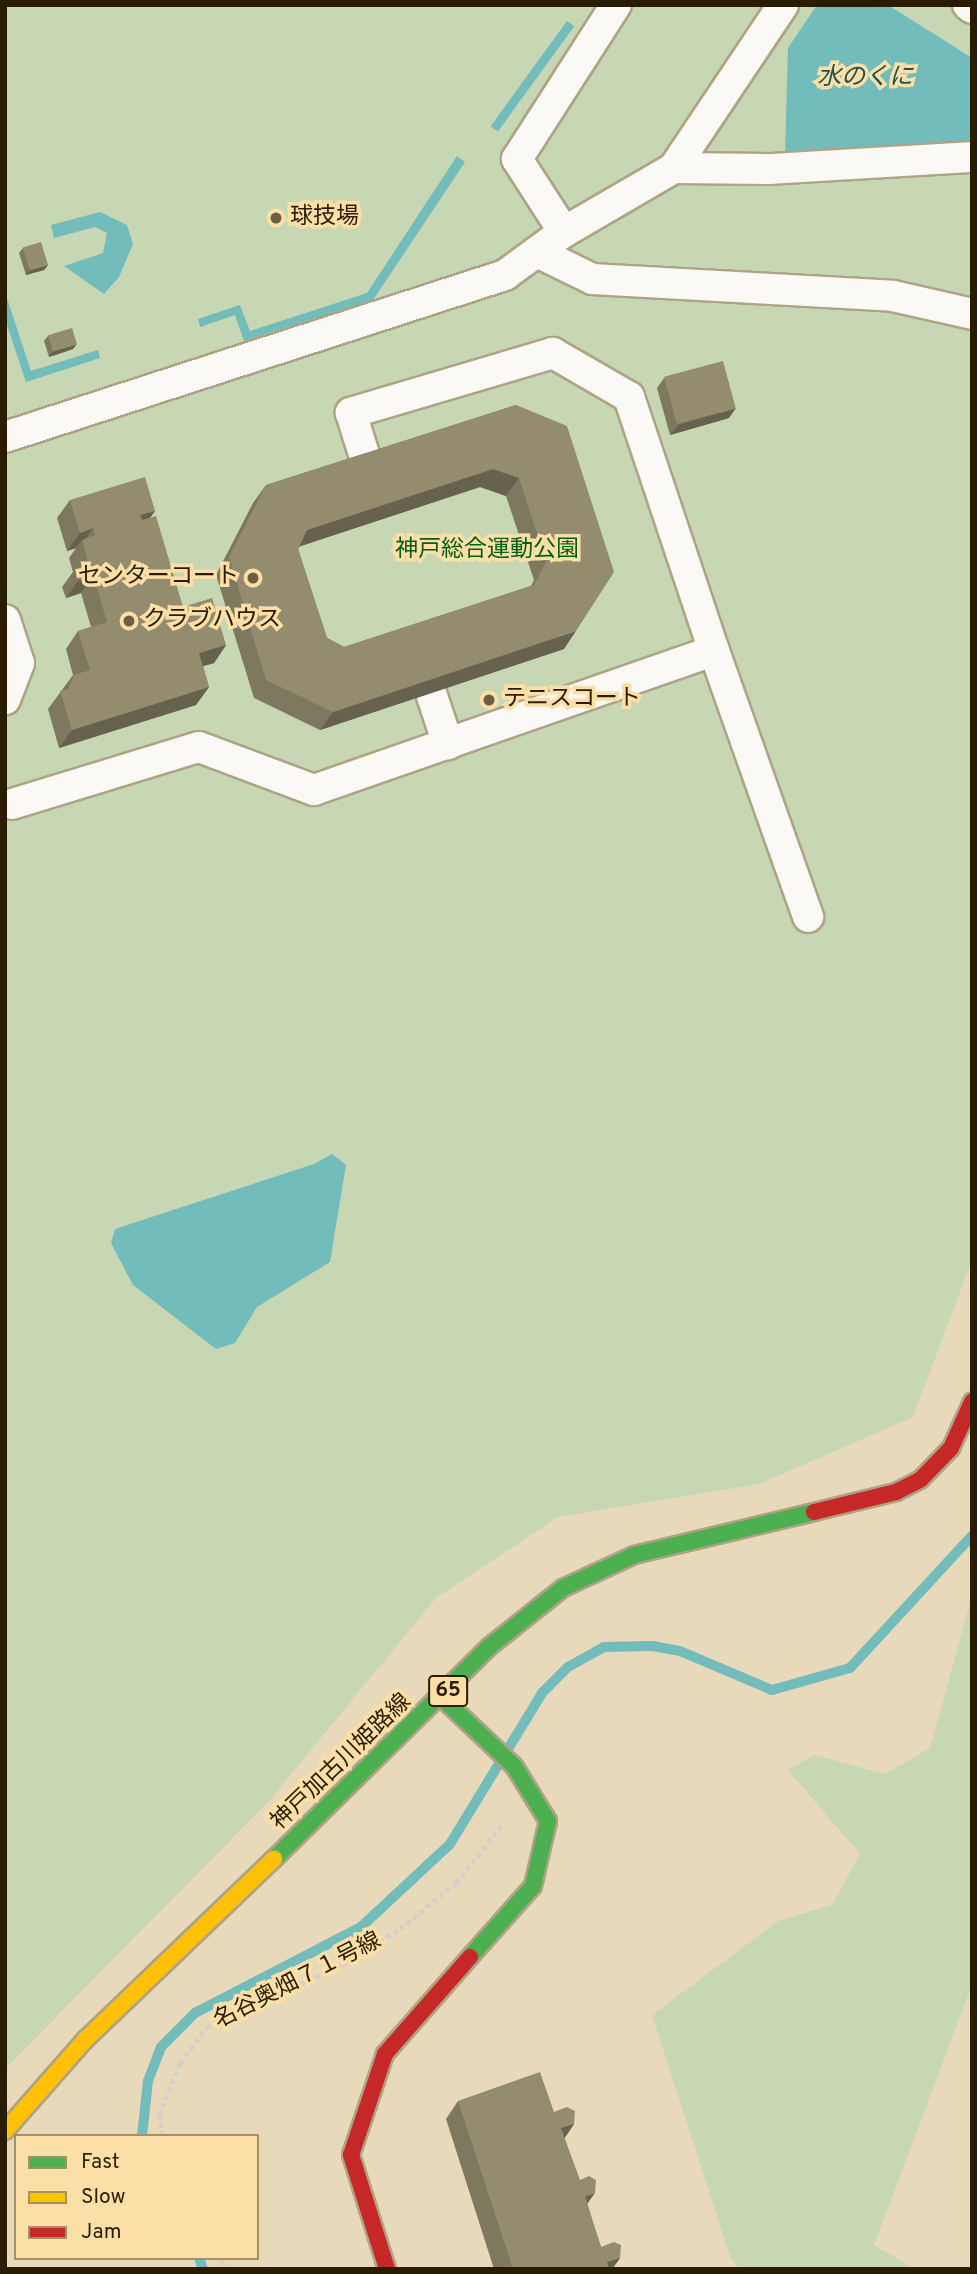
<!DOCTYPE html>
<html>
<head>
<meta charset="utf-8">
<style>
  body { margin:0 }
  #map { position:relative; width:977px; height:2274px; overflow:hidden; background:#e7d9ba; font-family:Overpass,"Noto Sans JP",sans-serif }
  div>[style] { position:absolute }
  .green>* { inset:0; background:#c7d6b3 }
  .water>* { inset:0; background:#72bcbb; transform-origin:0 0 }
  .stream>* { height:10px; margin:-5px; padding:0 5px; transform-origin:5px; border-radius:5px; background:#72bcbb }
  .path>* { height:4.5px; margin-top:-2.25px; transform-origin:0; background:repeating-linear-gradient(90deg,#d6d1c8 0 5px,transparent 0 8.5px) }
  .roads { filter:drop-shadow(2px 0 #afa386) drop-shadow(-2px 0 #afa386) drop-shadow(0 2px #afa386) drop-shadow(0 -2px #afa386) }
  .street>* { height:30px; margin:-15px; padding:0 15px; transform-origin:15px; border-radius:15px; background:#fbf9f5 }
  .fast>* { height:16px; margin:-8px; padding:0 8px; transform-origin:8px; border-radius:8px; background:#4caf50 }
  .slow>* { height:16px; margin:-8px; padding:0 8px; transform-origin:8px; border-radius:8px; background:#ffc107 }
  .jam>* { height:16px; margin:-8px; padding:0 8px; transform-origin:8px; border-radius:8px; background:#c62828 }
  .wall>* { inset:0; background:#7e785f }
  .shaded-wall>* { inset:0; background:#67624d }
  .building>* { inset:0; background:#938c6e; transform-origin:0 0 }
  .dots>* { width:19px; height:19px; translate:-50% -50%; box-sizing:border-box; border:4px solid #fbdfa6; border-radius:50% }
  span { translate:-50% -50%; white-space:nowrap; text-align:center; line-height:1.15; -webkit-text-stroke:7px #fbdfa6; paint-order:stroke }
  .shield-label span { padding:2px 5px; background:#fbdfa6; border:2px solid; border-radius:5px; -webkit-text-stroke-width:0 }
  .shield-label { font-size:21px; color:#291c00; font-weight:700 }
  .poi-label { font-size:23px; color:#291c00 }
  .left { translate:0 -50%; text-align:left }
  .right { translate:-100% -50%; text-align:right }
  .park-label { font-size:23px; color:#035e16 }
  .street-label { font-size:23px; color:#291c00 }
  .water-label { font-size:24px; color:#215156; font-style:italic }
  .frame { position:absolute; inset:0; border:7px solid #291c00; pointer-events:none }
  .legend { position:absolute; left:14px; top:2134px; width:245px; height:126px; box-sizing:border-box; background:#fbdfa6; border:2px solid #a79164; margin:0; padding:9px 12px; list-style:none; font-size:21px; color:#291c00 }
  .legend li { display:flex; align-items:center; gap:14px; height:35px }
  .legend b { width:35px; border:2px solid #a79164 }
</style>
</head>
<body>
<div id="map">
  <div class="green">
    <div style="clip-path:polygon(5px 5px,972px 5px,972px 1260px,913px 1417px,759px 1484px,558px 1517px,436px 1598px,269px 1801px,5px 2069px)"></div>
    <div style="clip-path:polygon(972px 1596px,972px 1985px,874px 2245px,915px 2269px,740px 2269px,731px 2259px,652px 2015px,778px 1921px,832px 1905px,860px 1854px,788px 1770px,814px 1755px,885px 1774px,930px 1748px)"></div>
  </div>
  <div class="water">
    <div style="clip-path:polygon(817px 5px,888px 5px,972px 58px,972px 147px,785px 156px,788px 48px)"></div>
    <div style="left:567px;top:21px;width:9px;height:130px;rotate:36deg"></div>
    <div style="clip-path:polygon(457px 156px,465px 162px,373px 300px,244px 341px,235px 315px,200px 327px,198px 319px,240px 305px,250px 331px,367px 293px)"></div>
    <div style="clip-path:polygon(100px 212px,127px 225px,133px 244px,119px 277px,104px 294px,64px 266px,103px 253px,107px 233px,95px 227px,54px 238px,51px 225px)"></div>
    <div style="clip-path:polygon(7px 298px,31px 371px,98px 350px,100px 358px,26px 382px,5px 319px)"></div>
    <div style="clip-path:polygon(332px 1154px,346px 1165px,330px 1262px,257px 1307px,235px 1343px,216px 1349px,133px 1285px,111px 1243px,115px 1229px,314px 1164px)"></div>
  </div>
  <div class="stream">
    <div style="left:142px;top:2136px;width:55px;rotate:-83.8deg"></div>
    <div style="left:148px;top:2081px;width:36px;rotate:-69deg"></div>
    <div style="left:161px;top:2047px;width:48px;rotate:-45deg"></div>
    <div style="left:195px;top:2013px;width:187px;rotate:-27.4deg"></div>
    <div style="left:361px;top:1927px;width:122px;rotate:-43deg"></div>
    <div style="left:450px;top:1844px;width:177px;rotate:-58.6deg"></div>
    <div style="left:542px;top:1693px;width:37px;rotate:-45deg"></div>
    <div style="left:568px;top:1667px;width:41px;rotate:-29.1deg"></div>
    <div style="left:604px;top:1647px;width:48px;rotate:-1.2deg"></div>
    <div style="left:652px;top:1646px;width:28px;rotate:10deg"></div>
    <div style="left:680px;top:1651px;width:100px;rotate:23deg"></div>
    <div style="left:772px;top:1690px;width:81px;rotate:-15.8deg"></div>
    <div style="left:850px;top:1668px;width:180px;rotate:-47.3deg"></div>
    <div style="left:199px;top:2258px;width:12px;rotate:70deg"></div>
  </div>
  <div class="path">
    <div style="left:162px;top:2136px;width:21px;rotate:-98deg"></div>
    <div style="left:159px;top:2115px;width:56px;rotate:-68deg"></div>
    <div style="left:180px;top:2063px;width:45px;rotate:-53.1deg"></div>
    <div style="left:207px;top:2027px;width:150px;rotate:-24.9deg"></div>
    <div style="left:343px;top:1964px;width:67px;rotate:-31.6deg"></div>
    <div style="left:400px;top:1929px;width:72px;rotate:-39.4deg"></div>
    <div style="left:456px;top:1883px;width:78px;rotate:-51.8deg"></div>
    <div style="left:221px;top:2258px;width:12px;rotate:66deg"></div>
  </div>
  <div class="roads">
    <div class="street">
      <div style="left:783px;top:5px;width:196px;rotate:123.8deg"></div>
      <div style="left:674px;top:168px;width:96px;rotate:0.6deg"></div>
      <div style="left:770px;top:169px;width:202px;rotate:-3.4deg"></div>
      <div style="left:968px;top:5px;width:5px;rotate:37deg"></div>
      <div style="left:564px;top:232px;width:127px;rotate:-30.2deg"></div>
      <div style="left:537px;top:252px;width:61px;rotate:26.1deg"></div>
      <div style="left:592px;top:279px;width:301px;rotate:3.2deg"></div>
      <div style="left:893px;top:296px;width:81px;rotate:12.8deg"></div>
      <div style="left:5px;top:437px;width:526px;rotate:-17.95deg"></div>
      <div style="left:505px;top:275px;width:73px;rotate:-36.1deg"></div>
      <div style="left:564px;top:232px;width:87px;rotate:-122.8deg"></div>
      <div style="left:517px;top:159px;width:183px;rotate:-57.3deg"></div>
      <div style="left:5px;top:620px;width:45px;rotate:72deg"></div>
      <div style="left:19px;top:663px;width:39px;rotate:111deg"></div>
      <div style="left:714px;top:651px;width:282px;rotate:70.5deg"></div>
      <div style="left:431px;top:693px;width:54px;rotate:71.6deg"></div>
      <div style="left:12px;top:804px;width:195px;rotate:-17deg"></div>
      <div style="left:199px;top:747px;width:123px;rotate:20.5deg"></div>
      <div style="left:314px;top:790px;width:423px;rotate:-19.2deg"></div>
      <div style="left:714px;top:651px;width:268px;rotate:-108.5deg"></div>
      <div style="left:629px;top:397px;width:88px;rotate:-149.9deg"></div>
      <div style="left:553px;top:353px;width:211px;rotate:163.5deg"></div>
      <div style="left:351px;top:413px;width:57px;rotate:72.5deg"></div>
    </div>
    <div class="fast">
      <div style="left:442px;top:1698px;width:99px;rotate:43.4deg"></div>
      <div style="left:514px;top:1766px;width:65px;rotate:58.3deg"></div>
      <div style="left:548px;top:1821px;width:67px;rotate:103deg"></div>
      <div style="left:533px;top:1886px;width:95px;rotate:131.6deg"></div>
      <div style="left:274px;top:1859px;width:302px;rotate:-44.6deg"></div>
      <div style="left:489px;top:1647px;width:95px;rotate:-38.6deg"></div>
      <div style="left:563px;top:1588px;width:78px;rotate:-24.9deg"></div>
      <div style="left:634px;top:1555px;width:185px;rotate:-13.4deg"></div>
    </div>
    <div class="slow">
      <div style="left:5px;top:2131px;width:121px;rotate:-48.7deg"></div>
      <div style="left:85px;top:2040px;width:262px;rotate:-43.8deg"></div>
    </div>
    <div class="jam">
      <div style="left:814px;top:1512px;width:84px;rotate:-13.7deg"></div>
      <div style="left:896px;top:1492px;width:28px;rotate:-27deg"></div>
      <div style="left:921px;top:1479px;width:43px;rotate:-45.9deg"></div>
      <div style="left:951px;top:1448px;width:51px;rotate:-65.5deg"></div>
      <div style="left:387px;top:2269px;width:120px;rotate:-107.5deg"></div>
      <div style="left:351px;top:2155px;width:107px;rotate:-71.4deg"></div>
      <div style="left:385px;top:2054px;width:129px;rotate:-48.8deg"></div>
    </div>
  </div>
  <div class="wall">
    <div style="clip-path:polygon(23px 248px,48px 265px,44px 270px,26px 275px,19px 253px)"></div>
    <div style="clip-path:polygon(48px 336px,73px 349px,49px 357px,44px 341px)"></div>
    <div style="clip-path:polygon(664px 378px,729px 418px,670px 435px,657px 388px)"></div>
    <div style="clip-path:polygon(evenodd,516px 405px,564px 649px,320px 730px,254px 698px,216px 575px,253px 503px,266px 485px,516px 405px,480px 487px,506px 496px,534px 580px,531px 586px,344px 647px,327px 638px,298px 549px,300px 546px,480px 487px)"></div>
    <div style="clip-path:polygon(70px 500px,155px 511px,150px 518px,183px 607px,226px 645px,214px 663px,203px 666px,209px 687px,196px 705px,59px 748px,48px 709px,73px 675px,66px 649px,78px 631px,91px 627px,81px 593px,66px 598px,62px 587px,73px 572px,69px 558px,76px 548px,67px 551px,57px 518px)"></div>
    <div style="clip-path:polygon(458px 2101px,554px 2112px,574px 2124px,564px 2138px,601px 2247px,620px 2258px,612px 2269px,494px 2269px,446px 2119px)"></div>
  </div>
  <div class="shaded-wall">
    <div style="clip-path:polygon(48px 265px,44px 270px,26px 275px,30px 270px)"></div>
    <div style="clip-path:polygon(77px 344px,73px 349px,49px 357px,52px 352px)"></div>
    <div style="clip-path:polygon(736px 408px,729px 418px,670px 435px,678px 425px)"></div>
    <div style="clip-path:polygon(493px 469px,519px 478px,506px 496px,480px 487px,295px 548px,307px 530px)"></div>
    <div style="clip-path:polygon(155px 511px,142px 528px,140px 515px)"></div>
    <div style="clip-path:polygon(93px 528px,83px 543px,82px 540px,76px 548px,67px 551px,80px 533px)"></div>
    <div style="clip-path:polygon(93px 575px,81px 593px,66px 598px,79px 580px)"></div>
    <div style="clip-path:polygon(576px 631px,564px 649px,320px 730px,333px 712px)"></div>
    <div style="clip-path:polygon(226px 645px,214px 663px,186px 671px,199px 653px)"></div>
    <div style="clip-path:polygon(209px 687px,196px 705px,59px 748px,72px 730px)"></div>
    <div style="clip-path:polygon(574px 2124px,562px 2142px,561px 2128px)"></div>
    <div style="clip-path:polygon(595px 2193px,582px 2211px,585px 2196px)"></div>
    <div style="clip-path:polygon(620px 2258px,612px 2269px,602px 2269px,607px 2262px)"></div>
  </div>
  <div class="building">
    <div style="left:41px;top:242px;width:24px;height:19px;rotate:73deg"></div>
    <div style="left:72px;top:328px;width:17px;height:25px;rotate:73deg"></div>
    <div style="left:723px;top:361px;width:49px;height:61px;rotate:75deg"></div>
    <div style="clip-path:polygon(evenodd,516px 405px,567px 426px,614px 572px,576px 631px,333px 712px,266px 680px,229px 557px,266px 485px,516px 405px,493px 469px,519px 478px,546px 562px,534px 585px,344px 647px,327px 638px,298px 549px,307px 530px,493px 469px)"></div>
    <div style="clip-path:polygon(145px 477px,155px 511px,140px 515px,142px 520px,156px 516px,183px 607px,212px 598px,226px 645px,199px 653px,209px 687px,72px 730px,60px 691px,68px 689px,74px 675px,90px 670px,78px 631px,107px 622px,93px 575px,79px 580px,75px 569px,89px 565px,82px 540px,95px 535px,93px 528px,80px 533px,70px 500px)"></div>
    <div style="clip-path:polygon(540px 2072px,554px 2112px,567px 2107px,575px 2111px,574px 2124px,561px 2128px,580px 2180px,589px 2176px,596px 2180px,595px 2193px,585px 2196px,601px 2247px,614px 2242px,621px 2245px,620px 2258px,607px 2262px,609px 2269px,513px 2269px,458px 2101px)"></div>
  </div>
  <div class="dots">
    <div style="left:276px;top:218px;background:#6c5e41"></div>
    <div style="left:253px;top:578px;background:#6c5e41"></div>
    <div style="left:129px;top:621px;background:#6c5e41"></div>
    <div style="left:489px;top:700px;background:#6c5e41"></div>
  </div>
  <div class="shield-label">
    <span style="left:448px;top:1691px">65</span>
  </div>
  <div class="poi-label">
    <span class="left" style="left:290px;top:218px">球技場</span>
    <span class="right" style="left:239px;top:578px">センターコート</span>
    <span class="left" style="left:143px;top:621px">クラブハウス</span>
    <span class="left" style="left:503px;top:700px">テニスコート</span>
  </div>
  <div class="park-label">
    <span style="left:487px;top:551px">神戸総合運動公園</span>
  </div>
  <div class="street-label">
    <span style="left:342px;top:1763px;rotate:-44deg">神戸加古川姫路線</span>
    <span style="left:298px;top:1982px;rotate:-27deg">名谷奥畑７１号線</span>
  </div>
  <div class="water-label">
    <span style="left:865px;top:79px">水のくに</span>
  </div>
  <div class="frame"></div>
  <ul class="legend">
  <li><b style="height:9px;background:#4caf50"></b>Fast</li>
  <li><b style="height:9px;background:#ffc107"></b>Slow</li>
  <li><b style="height:9px;background:#c62828"></b>Jam</li>
  </ul>
</div>
</body>
</html>
